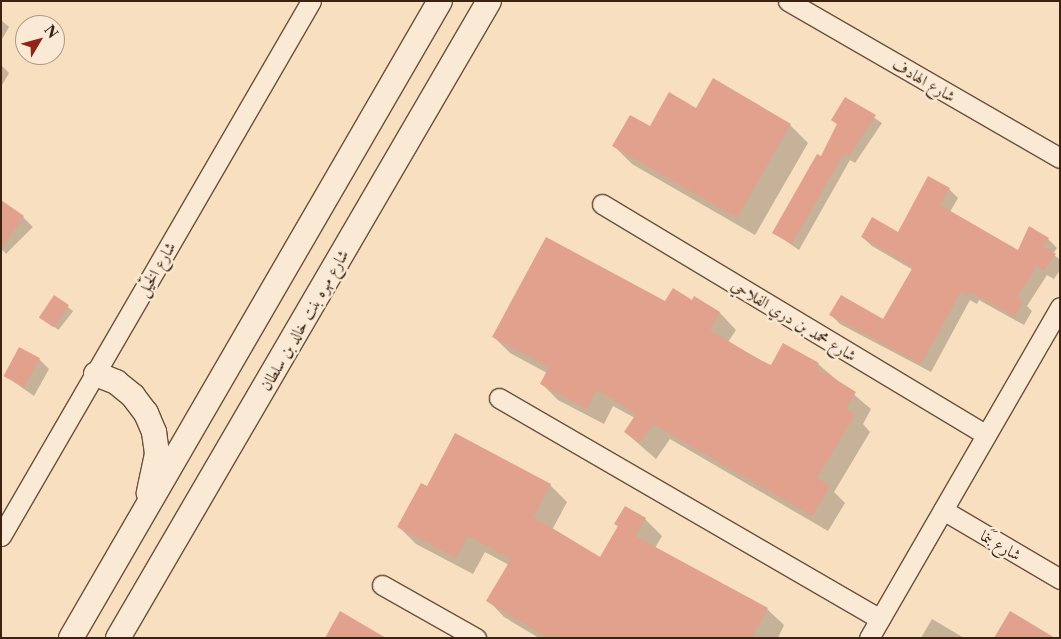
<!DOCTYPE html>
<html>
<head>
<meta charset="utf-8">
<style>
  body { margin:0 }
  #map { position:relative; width:1061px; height:639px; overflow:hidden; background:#f7dfbf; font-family:"Libre Caslon Text",Amiri,serif }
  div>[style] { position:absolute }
  .shadow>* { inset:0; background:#0003; transform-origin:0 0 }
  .building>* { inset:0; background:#e2a18d; transform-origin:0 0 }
  .roads { filter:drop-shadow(1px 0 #6b513c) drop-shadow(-1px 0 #6b513c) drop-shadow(0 1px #6b513c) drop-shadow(0 -1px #6b513c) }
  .minor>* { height:19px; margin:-9.5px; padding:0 9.5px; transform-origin:9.5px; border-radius:9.5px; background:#faead5 }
  .tertiary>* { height:24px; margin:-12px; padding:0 12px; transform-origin:12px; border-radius:12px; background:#faead5 }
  span { translate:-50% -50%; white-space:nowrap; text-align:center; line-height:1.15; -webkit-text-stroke:5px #faead5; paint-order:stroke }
  .street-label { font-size:16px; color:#3c2210 }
  .frame { position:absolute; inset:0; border:2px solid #3c2210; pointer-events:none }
  .north { position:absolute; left:15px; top:15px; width:50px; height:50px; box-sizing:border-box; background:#faead5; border:1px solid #ae9a86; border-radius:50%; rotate:53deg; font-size:14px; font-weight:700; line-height:20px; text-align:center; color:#3c2210 }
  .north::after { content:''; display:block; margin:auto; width:18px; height:22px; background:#8f2418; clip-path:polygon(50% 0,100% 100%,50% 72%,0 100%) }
</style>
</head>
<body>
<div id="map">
  <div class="shadow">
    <div style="clip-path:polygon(1px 20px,9px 27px,1px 41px)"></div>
    <div style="clip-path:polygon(1px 65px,9px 73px,1px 87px)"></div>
    <div style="clip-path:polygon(845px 98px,882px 123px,855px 163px,850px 160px,799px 250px,774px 233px,821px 158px,838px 125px,832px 120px)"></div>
    <div style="clip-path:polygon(696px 109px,790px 125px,808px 143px,755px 235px,632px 164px,614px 146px)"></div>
    <div style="clip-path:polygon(949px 189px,958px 198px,950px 212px,1019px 252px,1048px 239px,1057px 248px,1053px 254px,1060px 260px,1060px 270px,1054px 279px,1047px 275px,1027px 306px,1032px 311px,1024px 325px,979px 300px,977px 304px,970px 300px,931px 372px,840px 324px,831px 315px,884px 321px,913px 270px,872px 246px,862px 237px,898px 234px)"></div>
    <div style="left:23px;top:217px;width:14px;height:38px;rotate:45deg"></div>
    <div style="left:55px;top:297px;width:23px;height:24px;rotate:38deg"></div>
    <div style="clip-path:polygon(694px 298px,720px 313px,736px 330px,728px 342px,772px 366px,818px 364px,871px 409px,863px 424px,870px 432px,834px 492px,845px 503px,828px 531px,670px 439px,656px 459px,625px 432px,635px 418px,613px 406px,604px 424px,558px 400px,541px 383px,547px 373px,510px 353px,494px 337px,666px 303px,692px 301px)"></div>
    <div style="clip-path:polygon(39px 359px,49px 369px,34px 396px,4px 375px)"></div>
    <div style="clip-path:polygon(550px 485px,567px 502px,552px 530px,600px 558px,619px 526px,626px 507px,645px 519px,662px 536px,655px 548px,767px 609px,784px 625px,778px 638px,539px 638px,504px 617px,488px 600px,509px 565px,485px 552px,473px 574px,416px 544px,399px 527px,428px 488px)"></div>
    <div style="clip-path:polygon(932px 619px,964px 638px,921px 638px)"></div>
  </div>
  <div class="building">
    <div style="clip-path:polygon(713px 78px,791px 124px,737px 218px,612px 146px,630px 115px,650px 126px,669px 92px,696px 108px)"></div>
    <div style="clip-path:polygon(845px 97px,876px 115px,848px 157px,843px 155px,792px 244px,772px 233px,817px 154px,821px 156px,837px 124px,831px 120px)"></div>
    <div style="clip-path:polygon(928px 176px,950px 188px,940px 205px,1018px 250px,1029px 226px,1049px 238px,1043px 246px,1056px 254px,1044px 271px,1037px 266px,1017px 298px,1023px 301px,1015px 317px,970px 292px,967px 296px,961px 292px,921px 364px,829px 315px,841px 295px,883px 319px,913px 267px,861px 237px,872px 217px,898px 232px)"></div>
    <div style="clip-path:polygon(1px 200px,24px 216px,1px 249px)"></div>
    <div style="clip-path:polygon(546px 237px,665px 301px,673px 288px,692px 300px,694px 296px,720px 312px,710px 330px,765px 363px,771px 365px,783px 343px,819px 363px,816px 367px,856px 392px,846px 409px,855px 415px,817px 478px,830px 486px,812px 516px,653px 424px,640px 443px,624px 432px,636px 414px,597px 390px,587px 409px,540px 384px,549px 367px,492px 337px)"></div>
    <div style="left:54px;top:295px;width:18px;height:27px;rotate:34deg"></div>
    <div style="left:19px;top:347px;width:24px;height:33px;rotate:28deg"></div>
    <div style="clip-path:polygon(455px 433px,551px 484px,534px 517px,600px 557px,618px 526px,614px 524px,625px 506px,646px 518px,635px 536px,768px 608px,752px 638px,548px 638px,486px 601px,511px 559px,468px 536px,456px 558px,397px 527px,421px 483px,427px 486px)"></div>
    <div style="clip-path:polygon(340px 611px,386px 638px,325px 638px)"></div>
    <div style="clip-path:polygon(1010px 611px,1055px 638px,994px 638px)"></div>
  </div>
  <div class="roads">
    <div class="minor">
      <div style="left:788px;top:1px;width:314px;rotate:30deg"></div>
      <div style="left:602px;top:204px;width:448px;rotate:31deg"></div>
      <div style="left:499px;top:398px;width:440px;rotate:30.1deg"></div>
      <div style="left:943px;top:510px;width:136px;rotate:30.5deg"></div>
      <div style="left:1px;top:536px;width:618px;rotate:-59.91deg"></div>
      <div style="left:382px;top:585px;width:108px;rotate:29.4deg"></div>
      <div style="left:869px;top:638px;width:382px;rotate:-60deg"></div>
    </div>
    <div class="tertiary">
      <div style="left:96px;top:374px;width:22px;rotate:22deg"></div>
      <div style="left:116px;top:382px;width:22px;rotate:39deg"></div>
      <div style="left:133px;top:396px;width:21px;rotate:53deg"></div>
      <div style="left:146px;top:413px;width:21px;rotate:67deg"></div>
      <div style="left:154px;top:432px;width:22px;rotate:82deg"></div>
      <div style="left:157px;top:454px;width:40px;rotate:102deg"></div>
      <div style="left:71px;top:638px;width:736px;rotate:-59.92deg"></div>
      <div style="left:118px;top:638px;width:737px;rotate:-59.78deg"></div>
    </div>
  </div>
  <div class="street-label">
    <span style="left:924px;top:80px;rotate:30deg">شارع الهادف</span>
    <span style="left:156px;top:269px;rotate:-60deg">شارع الخَيْل</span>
    <span style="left:304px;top:320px;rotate:-60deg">شارع مهره بنت خالد بن سلطان</span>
    <span style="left:794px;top:320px;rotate:31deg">شارع محمد بن دري الفلاحي</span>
    <span style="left:1001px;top:545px;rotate:30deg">شارع بَنَما</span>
  </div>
  <div class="frame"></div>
  <div class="north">N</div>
</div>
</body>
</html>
